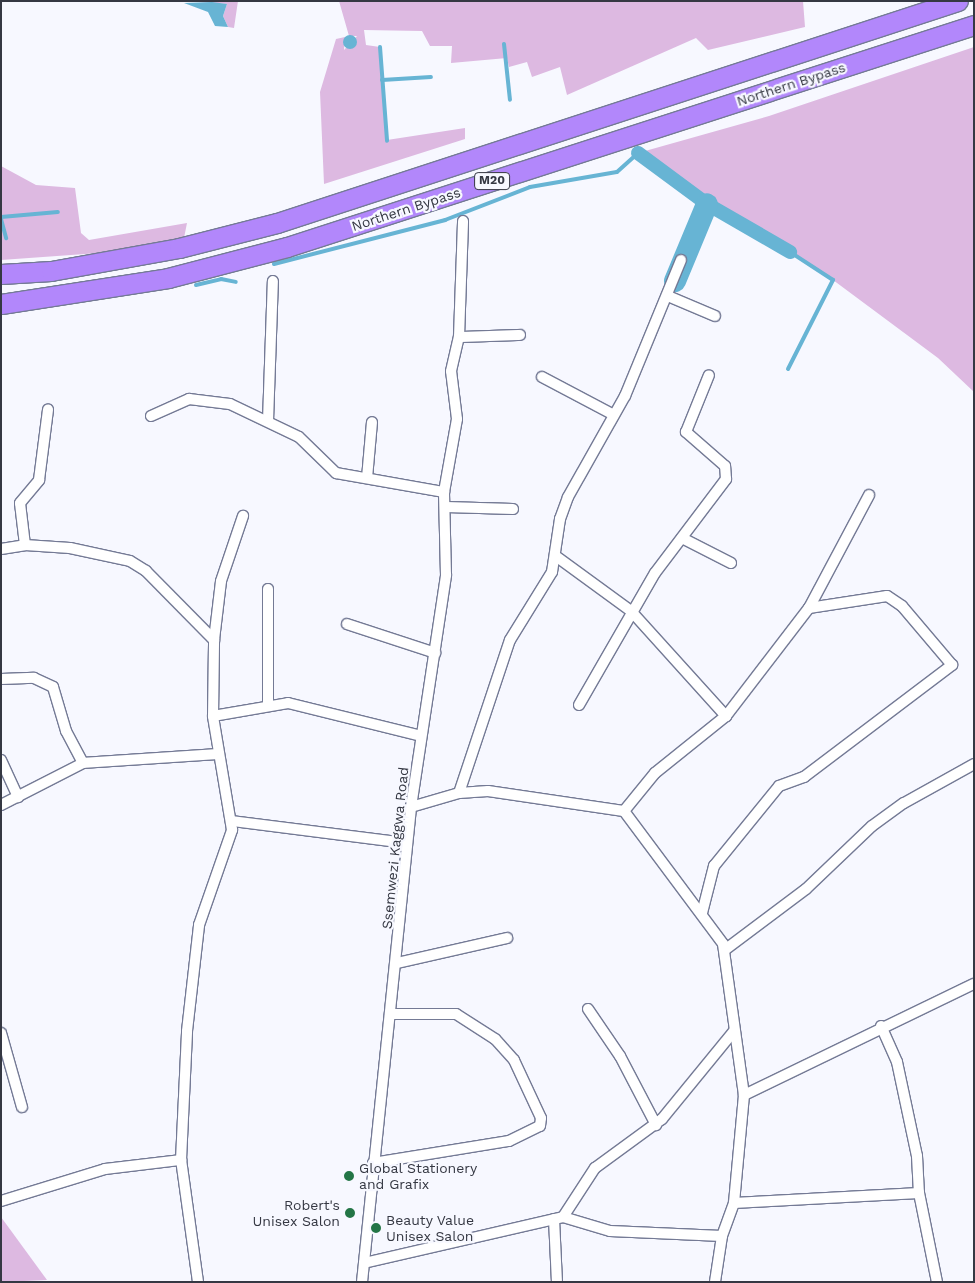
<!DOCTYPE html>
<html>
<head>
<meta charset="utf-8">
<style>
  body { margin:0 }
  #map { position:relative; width:975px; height:1283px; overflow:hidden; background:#f7f8ff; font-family:"Work Sans",sans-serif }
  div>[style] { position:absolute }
  .green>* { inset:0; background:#ddb9e1 }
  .water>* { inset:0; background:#67b4d4 }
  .round { border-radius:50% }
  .stream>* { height:4px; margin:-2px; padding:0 2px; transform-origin:2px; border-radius:2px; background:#67b4d4 }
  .canal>* { height:14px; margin:-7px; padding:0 7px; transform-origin:7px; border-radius:7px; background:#67b4d4 }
  .river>* { height:22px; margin:-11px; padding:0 11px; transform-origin:11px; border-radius:11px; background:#67b4d4 }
  .roads { filter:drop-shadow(1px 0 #747a95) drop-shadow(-1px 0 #747a95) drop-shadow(0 1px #747a95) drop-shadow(0 -1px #747a95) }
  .minor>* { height:10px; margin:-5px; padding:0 5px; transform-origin:5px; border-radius:5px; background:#fff }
  .motorway>* { height:19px; margin:-9.5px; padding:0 9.5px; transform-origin:9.5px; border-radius:9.5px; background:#b287fb }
  .dots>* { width:14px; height:14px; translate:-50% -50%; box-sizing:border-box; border:2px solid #f7f8ff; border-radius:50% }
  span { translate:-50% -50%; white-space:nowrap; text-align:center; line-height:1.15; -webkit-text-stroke:4.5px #f7f8ff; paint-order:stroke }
  .shield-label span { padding:1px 4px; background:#f7f8ff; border:1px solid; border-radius:4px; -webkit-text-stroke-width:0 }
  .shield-label { font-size:12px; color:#353843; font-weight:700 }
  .street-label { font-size:14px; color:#353843 }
  .poi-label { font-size:14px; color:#353843 }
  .left { translate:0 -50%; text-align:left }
  .right { translate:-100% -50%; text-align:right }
  .frame { position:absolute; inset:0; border:2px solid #353843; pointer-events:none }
</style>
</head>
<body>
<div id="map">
  <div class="green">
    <div style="clip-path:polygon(184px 1px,238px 1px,234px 28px,228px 27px,223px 16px,227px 4px)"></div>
    <div style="clip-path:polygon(339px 1px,803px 1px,805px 27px,708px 50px,696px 38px,567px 95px,560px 67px,532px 77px,527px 62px,509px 67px,507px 58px,451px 63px,452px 46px,430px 46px,422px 31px,364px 30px,366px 45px,380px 47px,387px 140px,465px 128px,465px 139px,324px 184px,320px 92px,336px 39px,345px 37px,344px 50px,357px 36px,349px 36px)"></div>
    <div style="clip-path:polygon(974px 47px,974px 392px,938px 358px,833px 280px,638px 153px,769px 116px)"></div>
    <div style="clip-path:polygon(1px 166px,36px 185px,75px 188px,81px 233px,89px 240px,187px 223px,184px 238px,141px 250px,1px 260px)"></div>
    <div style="clip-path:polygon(1px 1217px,47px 1280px,1px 1282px)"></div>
  </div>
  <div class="water">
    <div style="clip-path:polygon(212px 2px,227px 4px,223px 16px,228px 27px,215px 26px,208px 12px,184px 3px)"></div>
    <div class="round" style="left:343px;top:35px;width:14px;height:14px"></div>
  </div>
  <div class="stream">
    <div style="left:504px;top:44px;width:56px;rotate:83.9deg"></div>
    <div style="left:380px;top:47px;width:94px;rotate:85.7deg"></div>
    <div style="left:382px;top:80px;width:49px;rotate:-3.5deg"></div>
    <div style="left:1px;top:217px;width:57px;rotate:-5deg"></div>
    <div style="left:1px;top:219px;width:20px;rotate:75deg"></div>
    <div style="left:274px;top:264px;width:177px;rotate:-14.4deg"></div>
    <div style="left:445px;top:220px;width:91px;rotate:-21.2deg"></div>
    <div style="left:530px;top:187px;width:88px;rotate:-9.8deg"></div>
    <div style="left:617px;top:172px;width:28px;rotate:-42deg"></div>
    <div style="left:196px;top:285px;width:26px;rotate:-13deg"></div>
    <div style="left:221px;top:279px;width:15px;rotate:11deg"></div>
    <div style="left:788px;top:369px;width:100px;rotate:-63.2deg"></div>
    <div style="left:833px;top:280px;width:51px;rotate:-146.9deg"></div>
  </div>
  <div class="canal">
    <div style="left:638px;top:153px;width:86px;rotate:36.5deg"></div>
    <div style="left:707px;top:204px;width:96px;rotate:30deg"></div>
  </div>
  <div class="river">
    <div style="left:675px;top:281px;width:83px;rotate:-67.4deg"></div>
  </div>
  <div class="roads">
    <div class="minor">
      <div style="left:668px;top:296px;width:51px;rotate:23.1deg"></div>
      <div style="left:459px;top:337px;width:61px;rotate:-1.9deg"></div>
      <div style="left:542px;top:377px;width:81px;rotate:27.8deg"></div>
      <div style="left:151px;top:416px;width:42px;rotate:-24.1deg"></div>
      <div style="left:189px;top:399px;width:41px;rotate:7deg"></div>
      <div style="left:230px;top:404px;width:76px;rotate:25.6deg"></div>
      <div style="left:299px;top:437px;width:52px;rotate:44.2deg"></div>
      <div style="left:336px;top:473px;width:110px;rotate:10deg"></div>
      <div style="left:268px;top:421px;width:140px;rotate:-88deg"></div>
      <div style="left:367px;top:478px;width:56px;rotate:-84.9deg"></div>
      <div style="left:446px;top:507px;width:67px;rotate:1.7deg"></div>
      <div style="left:682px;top:538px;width:55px;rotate:27deg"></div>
      <div style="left:25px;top:545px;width:42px;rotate:-96.8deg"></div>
      <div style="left:20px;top:503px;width:30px;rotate:-50deg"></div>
      <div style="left:39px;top:480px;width:71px;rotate:-82.7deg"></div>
      <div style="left:1px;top:549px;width:24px;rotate:-9deg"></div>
      <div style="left:25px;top:545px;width:45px;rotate:3.8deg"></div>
      <div style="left:70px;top:548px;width:61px;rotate:12.2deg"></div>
      <div style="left:130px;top:561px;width:19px;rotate:32deg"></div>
      <div style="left:146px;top:571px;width:97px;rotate:45.4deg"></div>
      <div style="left:557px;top:557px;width:92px;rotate:36.1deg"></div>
      <div style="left:631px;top:611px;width:142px;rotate:47.9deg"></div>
      <div style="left:347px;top:624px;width:93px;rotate:18.2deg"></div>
      <div style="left:1px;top:679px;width:33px;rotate:-2deg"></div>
      <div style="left:34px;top:678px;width:21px;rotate:25deg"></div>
      <div style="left:53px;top:687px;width:46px;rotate:73.5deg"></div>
      <div style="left:66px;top:731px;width:36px;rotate:62deg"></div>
      <div style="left:579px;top:705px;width:152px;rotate:-60.1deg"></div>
      <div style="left:655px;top:573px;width:118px;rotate:-52.9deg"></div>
      <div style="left:726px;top:479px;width:13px;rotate:-94deg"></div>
      <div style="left:725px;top:466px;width:52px;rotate:-138.9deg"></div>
      <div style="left:686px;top:432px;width:61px;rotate:-68deg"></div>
      <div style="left:268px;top:706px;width:117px;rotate:-90deg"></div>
      <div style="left:213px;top:716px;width:76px;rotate:-9.8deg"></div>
      <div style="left:288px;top:703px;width:137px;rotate:13.9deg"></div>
      <div style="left:1px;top:760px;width:41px;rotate:65.3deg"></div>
      <div style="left:459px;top:793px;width:161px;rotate:-71.6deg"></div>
      <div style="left:510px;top:640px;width:80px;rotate:-58.3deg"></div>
      <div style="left:552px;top:572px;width:54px;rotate:-81.4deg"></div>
      <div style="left:560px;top:519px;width:23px;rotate:-70deg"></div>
      <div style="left:568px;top:497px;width:116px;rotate:-60.6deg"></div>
      <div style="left:625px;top:396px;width:147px;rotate:-67.6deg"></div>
      <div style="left:1px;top:805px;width:92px;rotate:-27.1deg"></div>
      <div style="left:83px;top:763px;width:134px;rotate:-3.8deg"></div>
      <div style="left:411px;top:807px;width:50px;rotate:-16.3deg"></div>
      <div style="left:459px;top:793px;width:29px;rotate:-4deg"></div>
      <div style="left:488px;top:791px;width:137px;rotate:8.4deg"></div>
      <div style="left:624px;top:811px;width:166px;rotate:53.3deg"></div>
      <div style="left:723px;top:944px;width:152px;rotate:82.1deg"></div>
      <div style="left:744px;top:1095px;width:108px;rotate:95.3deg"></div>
      <div style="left:734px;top:1203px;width:35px;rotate:110deg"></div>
      <div style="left:722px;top:1236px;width:47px;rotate:98.7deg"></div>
      <div style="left:624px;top:811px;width:49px;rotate:-50.8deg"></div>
      <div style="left:655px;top:773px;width:91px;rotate:-38.8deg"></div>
      <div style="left:726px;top:716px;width:136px;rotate:-52.5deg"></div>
      <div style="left:809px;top:608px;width:128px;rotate:-62deg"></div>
      <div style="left:232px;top:821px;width:176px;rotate:7.2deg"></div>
      <div style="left:702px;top:913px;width:49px;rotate:-75.7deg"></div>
      <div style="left:714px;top:866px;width:103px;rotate:-50.9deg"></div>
      <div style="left:779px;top:786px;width:27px;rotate:-20deg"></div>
      <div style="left:804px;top:777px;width:186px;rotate:-37.1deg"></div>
      <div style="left:952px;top:665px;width:77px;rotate:-130.3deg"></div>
      <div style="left:902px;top:606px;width:18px;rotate:-146deg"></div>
      <div style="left:887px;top:596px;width:79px;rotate:171.3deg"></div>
      <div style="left:726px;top:949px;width:100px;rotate:-36.9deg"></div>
      <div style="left:806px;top:889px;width:91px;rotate:-43.7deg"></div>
      <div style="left:872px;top:826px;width:39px;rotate:-36deg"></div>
      <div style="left:904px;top:803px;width:80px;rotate:-29.1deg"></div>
      <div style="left:397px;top:963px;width:113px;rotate:-12.8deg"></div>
      <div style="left:588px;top:1009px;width:57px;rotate:55.8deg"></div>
      <div style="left:620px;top:1056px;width:78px;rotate:62.4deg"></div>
      <div style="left:881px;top:1026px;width:39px;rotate:66deg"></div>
      <div style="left:897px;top:1062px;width:96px;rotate:78deg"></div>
      <div style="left:917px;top:1156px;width:37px;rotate:87deg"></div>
      <div style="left:1px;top:1033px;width:77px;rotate:74.2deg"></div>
      <div style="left:744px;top:1095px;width:255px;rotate:-25.8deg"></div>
      <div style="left:373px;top:1163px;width:138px;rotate:-9.2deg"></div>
      <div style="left:509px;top:1141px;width:34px;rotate:-26deg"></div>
      <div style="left:540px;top:1126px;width:8px;rotate:-83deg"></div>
      <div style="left:541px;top:1118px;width:64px;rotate:-115deg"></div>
      <div style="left:514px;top:1060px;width:28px;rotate:-132deg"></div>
      <div style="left:495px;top:1039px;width:46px;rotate:-147.3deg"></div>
      <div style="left:456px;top:1014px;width:65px;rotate:180deg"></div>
      <div style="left:1px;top:1201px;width:109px;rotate:-17.1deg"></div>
      <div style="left:105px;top:1169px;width:77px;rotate:-6.8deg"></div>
      <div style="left:734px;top:1203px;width:185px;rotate:-3.1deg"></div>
      <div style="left:919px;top:1193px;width:91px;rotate:78.6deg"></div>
      <div style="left:563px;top:1217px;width:59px;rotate:-56.9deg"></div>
      <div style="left:595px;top:1168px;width:83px;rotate:-36.2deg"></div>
      <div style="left:662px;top:1119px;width:114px;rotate:-50.7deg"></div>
      <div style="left:554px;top:1219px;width:63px;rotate:87.3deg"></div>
      <div style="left:364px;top:1263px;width:204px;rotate:-13deg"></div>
      <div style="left:563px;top:1217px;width:49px;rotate:16.6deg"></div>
      <div style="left:610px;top:1231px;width:112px;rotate:2.6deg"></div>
      <div style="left:198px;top:1282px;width:123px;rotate:-97.9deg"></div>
      <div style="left:181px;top:1160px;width:129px;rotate:-87.3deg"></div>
      <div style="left:187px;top:1031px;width:107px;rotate:-83.5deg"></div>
      <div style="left:199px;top:925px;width:101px;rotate:-70.8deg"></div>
      <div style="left:232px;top:830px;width:116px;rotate:-99.5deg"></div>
      <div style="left:213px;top:716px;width:76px;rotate:-89.2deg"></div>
      <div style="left:214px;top:640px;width:59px;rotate:-83.2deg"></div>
      <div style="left:221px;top:581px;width:69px;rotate:-71.3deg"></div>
      <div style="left:362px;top:1282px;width:478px;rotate:-84.1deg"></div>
      <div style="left:411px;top:807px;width:235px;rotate:-81.4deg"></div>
      <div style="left:446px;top:575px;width:83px;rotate:-91.4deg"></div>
      <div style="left:444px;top:492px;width:74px;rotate:-79.9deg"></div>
      <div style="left:457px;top:419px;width:48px;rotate:-97.1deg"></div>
      <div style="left:451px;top:371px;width:35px;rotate:-77deg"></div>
      <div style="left:459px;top:337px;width:116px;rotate:-88deg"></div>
    </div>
    <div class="motorway">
      <div style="left:1px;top:274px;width:50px;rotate:-3.4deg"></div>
      <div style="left:51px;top:271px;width:130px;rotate:-10.2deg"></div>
      <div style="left:179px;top:248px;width:101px;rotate:-14.3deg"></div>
      <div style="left:277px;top:223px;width:716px;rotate:-18.06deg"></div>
      <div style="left:1px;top:304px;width:169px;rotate:-8.8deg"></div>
      <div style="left:168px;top:278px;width:123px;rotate:-14.6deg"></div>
      <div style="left:287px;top:247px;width:722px;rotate:-17.91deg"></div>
    </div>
  </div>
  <div class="dots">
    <div style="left:349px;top:1176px;background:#237546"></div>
    <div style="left:350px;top:1213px;background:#237546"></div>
    <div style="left:376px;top:1228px;background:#237546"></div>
  </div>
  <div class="shield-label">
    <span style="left:492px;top:181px">M20</span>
  </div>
  <div class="street-label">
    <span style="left:791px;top:84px;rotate:-18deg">Northern Bypass</span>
    <span style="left:406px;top:209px;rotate:-18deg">Northern Bypass</span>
    <span style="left:395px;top:848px;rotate:-84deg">Ssemwezi Kaggwa Road</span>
  </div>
  <div class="poi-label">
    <span class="left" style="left:359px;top:1176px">Global Stationery<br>and Grafix</span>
    <span class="right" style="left:340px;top:1213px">Robert's<br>Unisex Salon</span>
    <span class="left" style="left:386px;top:1228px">Beauty Value<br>Unisex Salon</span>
  </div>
  <div class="frame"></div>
</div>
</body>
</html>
